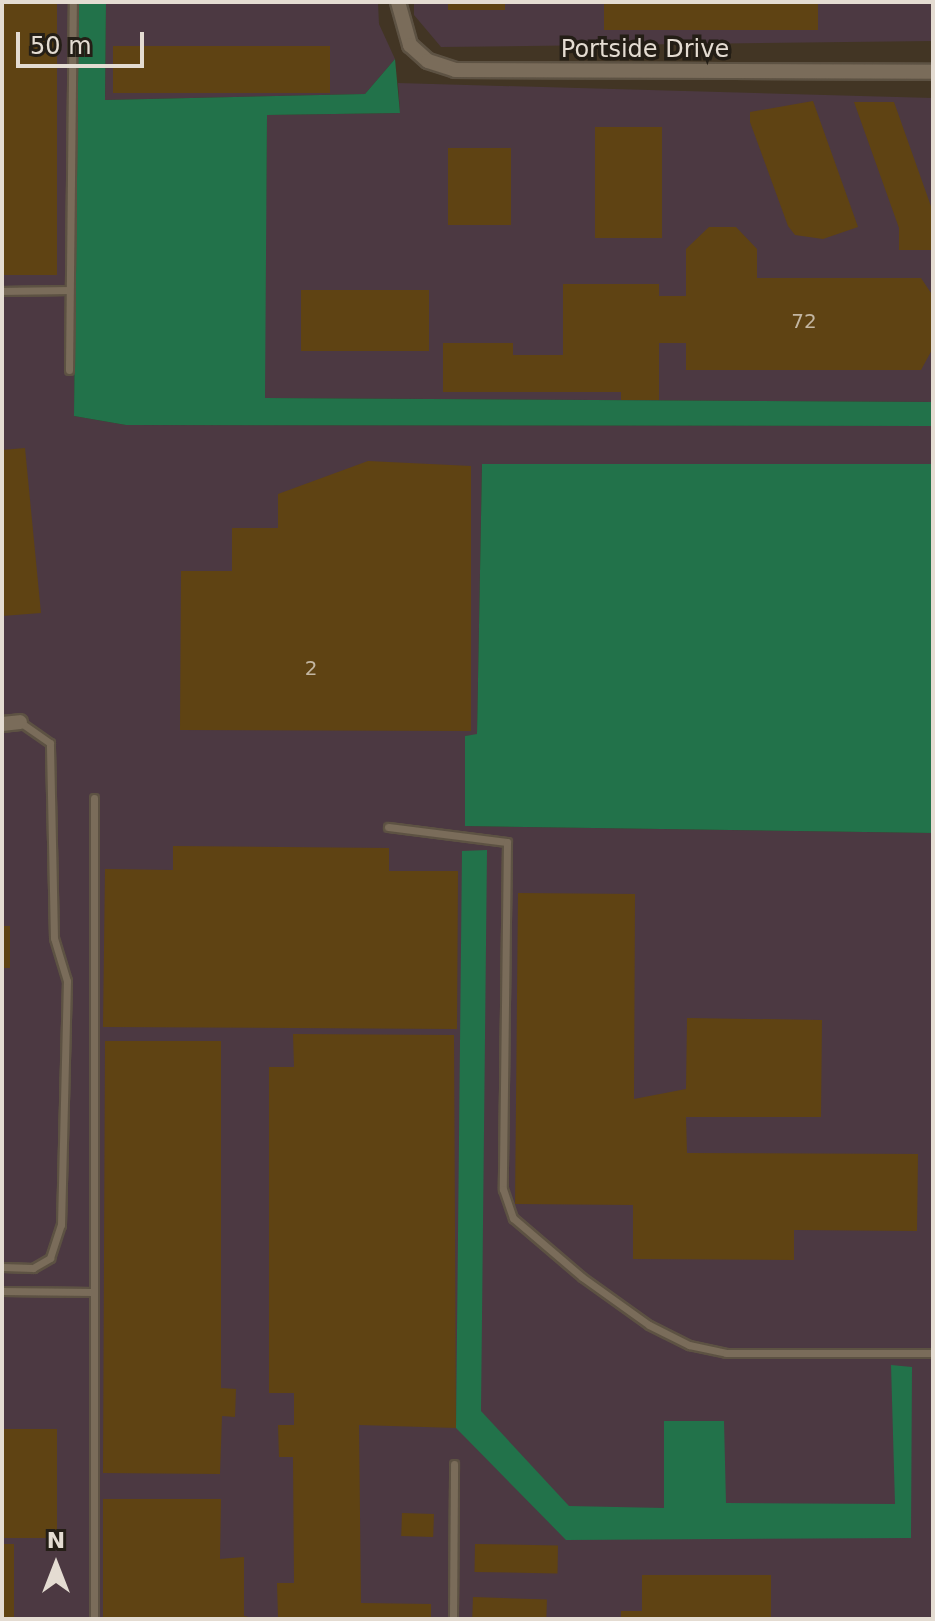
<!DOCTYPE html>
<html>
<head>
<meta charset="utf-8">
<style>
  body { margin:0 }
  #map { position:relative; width:935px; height:1621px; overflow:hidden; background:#423524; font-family:"DejaVu Sans",sans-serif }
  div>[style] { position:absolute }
  .industrial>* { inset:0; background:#4c3942 }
  .green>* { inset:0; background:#22724a }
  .building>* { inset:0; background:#5f4313; transform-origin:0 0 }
  .roads { filter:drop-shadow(2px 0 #5d5243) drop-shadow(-2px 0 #5d5243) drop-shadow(0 2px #5d5243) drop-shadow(0 -2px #5d5243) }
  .service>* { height:7px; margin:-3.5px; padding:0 3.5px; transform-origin:3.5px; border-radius:3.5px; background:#7a6c5a }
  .minor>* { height:14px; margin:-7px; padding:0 7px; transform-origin:7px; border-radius:7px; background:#7a6c5a }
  span { translate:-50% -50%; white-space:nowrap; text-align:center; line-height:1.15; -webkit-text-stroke:7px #241e16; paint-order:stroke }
  .number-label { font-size:20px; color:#c3b6a2 }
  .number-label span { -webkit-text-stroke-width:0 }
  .street-label { font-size:24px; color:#e4dcd2 }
  .frame { position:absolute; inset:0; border:4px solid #e4dcd2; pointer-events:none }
  .north { position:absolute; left:16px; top:1525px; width:80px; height:80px; -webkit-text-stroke:6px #241e16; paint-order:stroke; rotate:0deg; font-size:22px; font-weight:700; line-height:32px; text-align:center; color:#e4dcd2 }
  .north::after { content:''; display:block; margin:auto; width:28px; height:36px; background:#e4dcd2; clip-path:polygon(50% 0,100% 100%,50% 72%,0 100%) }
  .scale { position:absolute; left:16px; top:32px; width:128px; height:36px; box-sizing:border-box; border:4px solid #e4dcd2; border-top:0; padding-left:10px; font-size:24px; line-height:28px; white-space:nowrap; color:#e4dcd2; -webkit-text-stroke:6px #241e16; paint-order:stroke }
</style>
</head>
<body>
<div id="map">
  <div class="industrial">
    <div style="clip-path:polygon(2px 2px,78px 2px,74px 416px,126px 425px,933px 426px,933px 464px,482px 464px,477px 735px,465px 736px,465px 826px,933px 833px,933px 1619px,2px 1619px)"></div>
    <div style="clip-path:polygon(106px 2px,378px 2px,379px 24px,395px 59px,365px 94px,105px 100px)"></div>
    <div style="clip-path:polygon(414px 2px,933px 2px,933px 41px,441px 47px,414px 15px)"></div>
    <div style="clip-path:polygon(398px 83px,933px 98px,933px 402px,264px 398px,267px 115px,400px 113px)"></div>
  </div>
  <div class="green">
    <div style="clip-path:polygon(78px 2px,106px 2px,105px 100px,365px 94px,395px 59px,400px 113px,267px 115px,265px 398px,933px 402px,933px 426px,126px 425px,74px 416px)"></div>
    <div style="clip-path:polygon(482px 464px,933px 464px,933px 833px,465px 826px,465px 736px,477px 734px)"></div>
    <div style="clip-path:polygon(487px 850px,481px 1411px,569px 1506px,664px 1508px,664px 1421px,724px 1421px,726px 1503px,895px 1504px,891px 1365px,912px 1367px,911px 1538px,566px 1540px,456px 1428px,462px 851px)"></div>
  </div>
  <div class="building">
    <div style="left:2px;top:2px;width:55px;height:273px"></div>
    <div style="left:448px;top:2px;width:57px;height:8px"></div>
    <div style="left:604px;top:2px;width:214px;height:28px"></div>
    <div style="left:113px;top:46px;width:217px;height:47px"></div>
    <div style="clip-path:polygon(813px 101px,858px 227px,823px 239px,795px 235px,788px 226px,750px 122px,750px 112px)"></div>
    <div style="clip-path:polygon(854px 102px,894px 102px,933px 212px,933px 250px,899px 250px,899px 228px)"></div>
    <div style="left:595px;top:127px;width:67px;height:111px"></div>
    <div style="left:448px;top:148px;width:63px;height:77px"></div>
    <div style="clip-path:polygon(709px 227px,736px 227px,757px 249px,757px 278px,921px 278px,933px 296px,933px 348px,921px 370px,686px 370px,686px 343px,659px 343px,659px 400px,621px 400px,621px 392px,443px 392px,443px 343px,513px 343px,513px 355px,563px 355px,563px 284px,659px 284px,659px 296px,686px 296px,686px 249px)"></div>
    <div style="left:301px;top:290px;width:128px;height:61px"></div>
    <div style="clip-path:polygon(25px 448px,41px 613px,2px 616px,2px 450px)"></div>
    <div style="clip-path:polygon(368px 461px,471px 466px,471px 731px,180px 730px,181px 571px,232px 571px,232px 528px,278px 528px,278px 494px)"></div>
    <div style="clip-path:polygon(173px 846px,389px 848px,389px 871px,458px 871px,457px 1029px,103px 1027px,105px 869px,173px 870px)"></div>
    <div style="clip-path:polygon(518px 893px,635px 894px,634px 1099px,686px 1089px,687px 1018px,822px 1020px,821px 1117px,686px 1117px,687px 1153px,918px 1154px,917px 1231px,794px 1230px,794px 1260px,633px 1259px,633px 1205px,515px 1204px)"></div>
    <div style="left:2px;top:926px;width:8px;height:42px"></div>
    <div style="clip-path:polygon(293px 1034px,454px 1035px,456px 1428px,359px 1425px,361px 1603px,431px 1604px,431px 1619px,278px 1617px,277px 1583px,294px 1583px,293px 1457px,279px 1457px,278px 1425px,294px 1425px,294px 1393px,269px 1393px,269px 1067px,294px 1067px)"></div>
    <div style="clip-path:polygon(105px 1041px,221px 1041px,221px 1388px,236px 1389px,235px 1417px,222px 1416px,220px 1474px,103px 1473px)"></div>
    <div style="left:2px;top:1429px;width:55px;height:109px"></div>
    <div style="clip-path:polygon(103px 1499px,221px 1499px,220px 1559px,244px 1557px,244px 1616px,257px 1619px,103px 1619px)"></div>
    <div style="left:402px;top:1513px;width:32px;height:23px;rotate:2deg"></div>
    <div style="left:2px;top:1544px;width:12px;height:75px"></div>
    <div style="left:475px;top:1544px;width:83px;height:28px;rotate:1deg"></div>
    <div style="clip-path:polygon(642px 1575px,771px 1575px,771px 1619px,621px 1619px,621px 1611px,642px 1611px)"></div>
    <div style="left:473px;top:1597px;width:74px;height:22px;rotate:2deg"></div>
  </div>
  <div class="roads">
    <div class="service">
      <div style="left:2px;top:291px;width:66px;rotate:-0.9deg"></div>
      <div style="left:69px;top:370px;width:368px;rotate:-89.4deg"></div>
      <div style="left:388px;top:827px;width:120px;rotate:7.2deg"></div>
      <div style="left:507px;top:842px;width:347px;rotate:90.7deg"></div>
      <div style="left:503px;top:1189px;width:31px;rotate:71deg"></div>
      <div style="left:513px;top:1218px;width:91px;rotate:40.5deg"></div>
      <div style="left:582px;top:1277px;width:82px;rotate:35.6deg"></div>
      <div style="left:649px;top:1325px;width:45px;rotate:26.6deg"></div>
      <div style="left:689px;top:1345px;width:38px;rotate:12deg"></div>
      <div style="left:726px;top:1353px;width:207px"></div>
      <div style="left:2px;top:1267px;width:31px;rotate:2deg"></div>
      <div style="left:33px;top:1268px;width:20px;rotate:-30deg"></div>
      <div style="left:50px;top:1258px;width:35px;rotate:-72deg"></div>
      <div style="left:61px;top:1225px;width:244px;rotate:-88.6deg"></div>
      <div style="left:67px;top:981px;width:45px;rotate:-106.8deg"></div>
      <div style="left:54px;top:938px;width:195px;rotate:-91.2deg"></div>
      <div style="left:50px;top:743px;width:37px;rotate:-145deg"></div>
      <div style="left:2px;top:1291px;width:91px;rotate:0.6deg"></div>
      <div style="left:94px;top:1619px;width:821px;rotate:-90deg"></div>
      <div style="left:453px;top:1619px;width:155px;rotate:-89.6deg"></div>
    </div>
    <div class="minor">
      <div style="left:398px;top:2px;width:45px;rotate:74.4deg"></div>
      <div style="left:410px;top:45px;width:24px;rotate:42deg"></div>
      <div style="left:428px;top:61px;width:28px;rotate:18deg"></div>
      <div style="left:455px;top:70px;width:478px;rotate:0.2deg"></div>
      <div style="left:2px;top:724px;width:18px;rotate:-6deg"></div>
    </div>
  </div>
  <div class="number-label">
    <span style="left:804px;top:321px">72</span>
    <span style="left:311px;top:668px">2</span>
  </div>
  <div class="street-label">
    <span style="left:645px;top:50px">Portside Drive</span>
  </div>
  <div class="frame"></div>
  <div class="north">N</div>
  <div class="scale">50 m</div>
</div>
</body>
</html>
